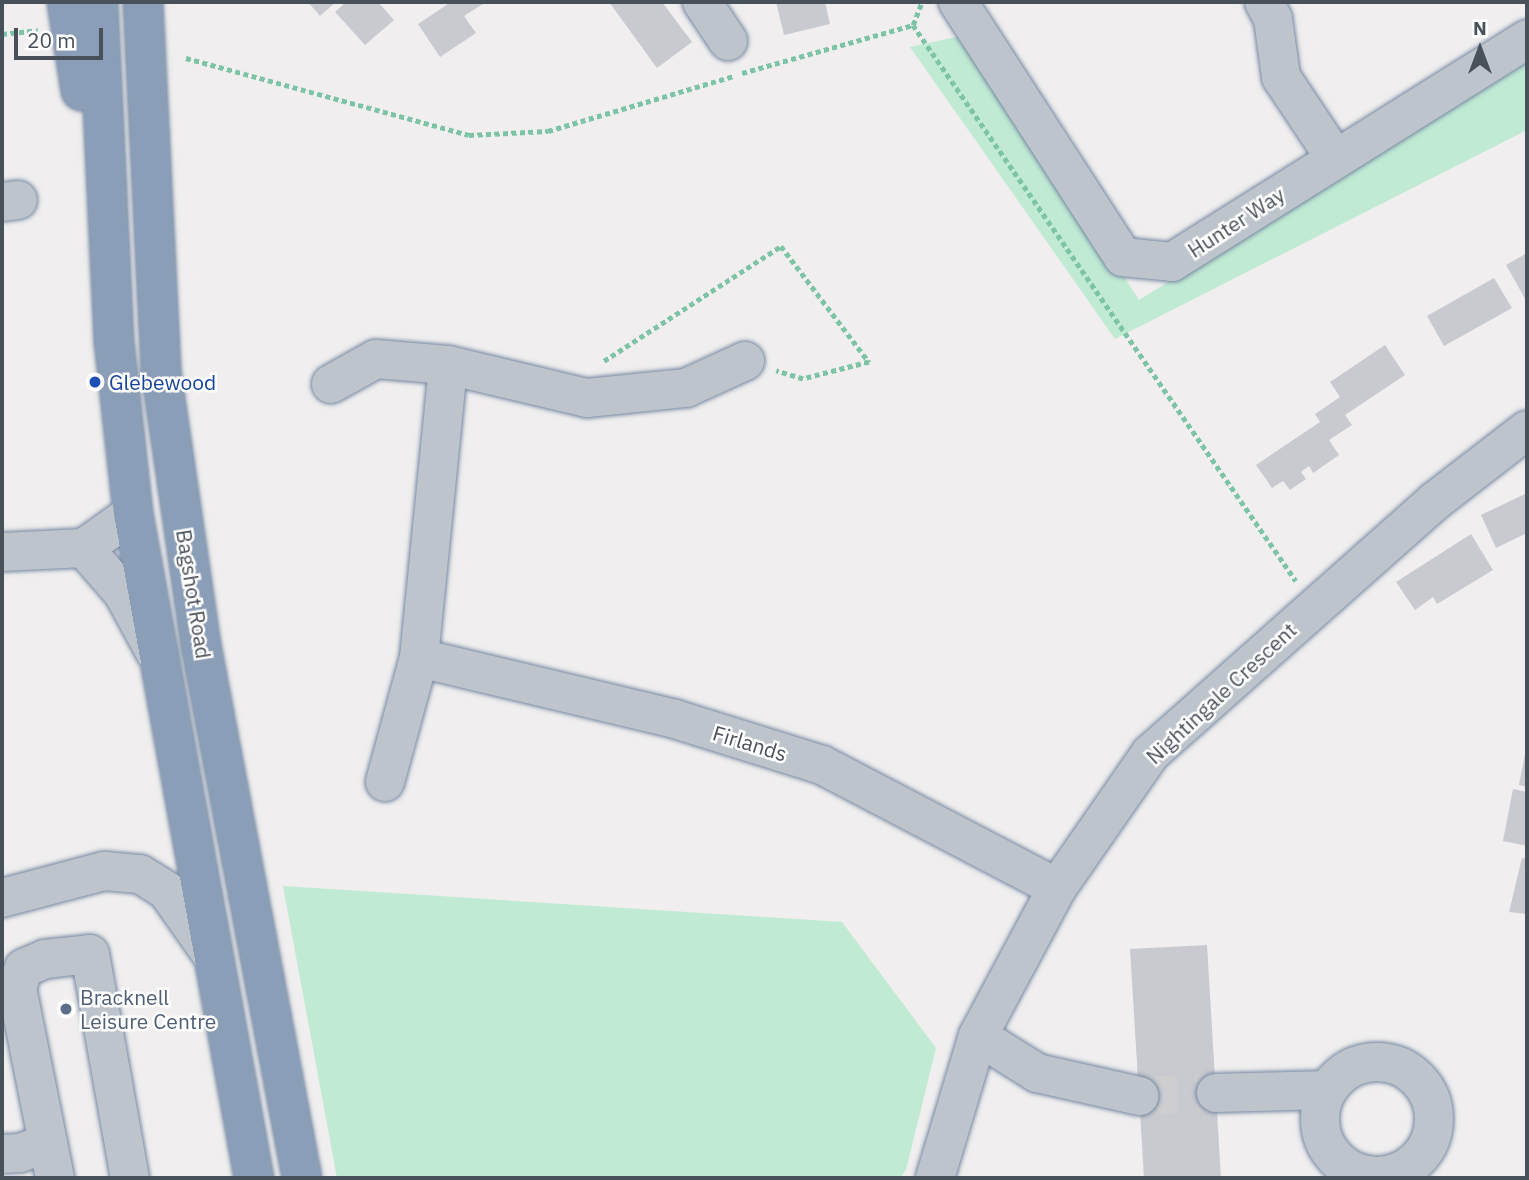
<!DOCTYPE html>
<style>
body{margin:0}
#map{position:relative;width:1529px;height:1180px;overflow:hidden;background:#f0eeee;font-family:"IBM Plex Sans",sans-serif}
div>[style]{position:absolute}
.green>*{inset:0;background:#c0ead3}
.building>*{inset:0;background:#c9cad0}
.minor-tunnel>*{height:38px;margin-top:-19px;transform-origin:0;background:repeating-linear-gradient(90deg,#ceced0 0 38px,transparent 0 57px)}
.path>*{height:4.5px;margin-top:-2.25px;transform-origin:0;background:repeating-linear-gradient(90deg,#7cc4a5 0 5px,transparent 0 8.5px)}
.roads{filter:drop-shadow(0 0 2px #7689a3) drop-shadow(0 0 2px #7689a3)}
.minor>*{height:38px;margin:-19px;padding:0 19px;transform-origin:19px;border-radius:19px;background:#bec4cb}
.minor>.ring{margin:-19px;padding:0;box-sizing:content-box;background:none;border:38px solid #bec4cb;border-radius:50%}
.highway>*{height:38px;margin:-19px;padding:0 19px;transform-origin:19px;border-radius:19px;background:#8b9eb7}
.dots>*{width:19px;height:19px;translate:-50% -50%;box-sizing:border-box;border:4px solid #fff;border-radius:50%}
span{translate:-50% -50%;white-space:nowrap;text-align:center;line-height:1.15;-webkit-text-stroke:5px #fff;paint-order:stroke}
.street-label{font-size:21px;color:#485059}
.transit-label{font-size:21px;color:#164399}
.left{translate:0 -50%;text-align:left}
.service-label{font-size:21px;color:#4e5e75}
.frame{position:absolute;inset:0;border:4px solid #485059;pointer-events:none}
.north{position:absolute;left:1445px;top:14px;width:70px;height:70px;-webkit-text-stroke:5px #fff;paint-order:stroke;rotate:0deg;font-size:19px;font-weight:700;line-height:28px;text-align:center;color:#485059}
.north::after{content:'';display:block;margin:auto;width:24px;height:32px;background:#485059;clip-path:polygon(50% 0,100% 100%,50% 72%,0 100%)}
.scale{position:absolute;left:14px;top:28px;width:89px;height:32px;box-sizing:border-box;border:4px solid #485059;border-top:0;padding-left:9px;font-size:21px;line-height:24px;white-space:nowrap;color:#485059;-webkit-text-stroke:5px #fff;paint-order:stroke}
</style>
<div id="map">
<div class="green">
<div style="clip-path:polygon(970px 34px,1139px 300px,1527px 60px,1527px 130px,1115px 339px,910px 47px)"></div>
<div style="clip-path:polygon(283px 886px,842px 922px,936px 1048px,906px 1170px,900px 1178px,337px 1178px)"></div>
</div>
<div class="building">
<div style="clip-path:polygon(308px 2px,336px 2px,320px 16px)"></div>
<div style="clip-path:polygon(346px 2px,378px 2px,394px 20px,365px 45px,335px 12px)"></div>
<div style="clip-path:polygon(451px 2px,486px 2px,464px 16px,476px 33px,440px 57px,418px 24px)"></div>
<div style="clip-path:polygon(609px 2px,662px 2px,692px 42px,657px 68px)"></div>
<div style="clip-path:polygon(776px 2px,825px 2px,830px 24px,784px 35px)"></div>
<div style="clip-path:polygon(1527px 253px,1527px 302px,1506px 265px)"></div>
<div style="clip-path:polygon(1494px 278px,1512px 308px,1444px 346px,1427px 316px)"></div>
<div style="clip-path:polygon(1385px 345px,1405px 375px,1345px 415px,1352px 425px,1329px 440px,1339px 455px,1313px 473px,1309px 466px,1301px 472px,1306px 479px,1290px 490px,1283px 481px,1272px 488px,1256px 465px,1320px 422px,1315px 414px,1340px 397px,1330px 382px)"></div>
<div style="clip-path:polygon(1527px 493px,1527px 533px,1496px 548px,1481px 515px)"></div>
<div style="clip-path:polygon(1471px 534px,1493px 570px,1437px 604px,1433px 597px,1415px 610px,1396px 582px)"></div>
<div style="clip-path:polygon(1526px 749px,1527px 749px,1527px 787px,1519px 785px)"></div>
<div style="clip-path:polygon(1513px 789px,1527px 792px,1527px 846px,1503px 841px)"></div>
<div style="clip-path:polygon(1522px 858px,1527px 859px,1527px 914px,1509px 912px)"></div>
<div style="clip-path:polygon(1207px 945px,1221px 1178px,1144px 1178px,1130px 949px)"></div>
</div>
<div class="minor-tunnel">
<div style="left:1139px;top:1096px;width:77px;rotate:-2.2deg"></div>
</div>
<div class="path">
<div style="left:913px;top:25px;width:25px;rotate:-69deg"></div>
<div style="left:2px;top:34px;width:36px;rotate:-6deg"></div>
<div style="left:186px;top:58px;width:293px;rotate:15.2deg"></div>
<div style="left:469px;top:135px;width:79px;rotate:-2.9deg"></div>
<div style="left:548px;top:131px;width:194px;rotate:-16.5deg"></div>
<div style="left:742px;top:73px;width:178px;rotate:-15.7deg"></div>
<div style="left:913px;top:25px;width:675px;rotate:55.44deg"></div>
<div style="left:604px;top:361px;width:211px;rotate:-33deg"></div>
<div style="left:781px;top:246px;width:146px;rotate:52.8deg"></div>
<div style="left:869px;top:362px;width:68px;rotate:165.6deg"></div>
<div style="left:803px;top:379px;width:28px;rotate:-163deg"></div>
</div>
<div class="roads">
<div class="minor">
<div style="left:702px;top:2px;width:47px;rotate:56.3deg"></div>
<div style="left:958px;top:2px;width:304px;rotate:57.1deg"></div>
<div style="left:1123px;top:257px;width:49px;rotate:5.8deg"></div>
<div style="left:1172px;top:262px;width:419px;rotate:-32.1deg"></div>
<div style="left:1264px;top:2px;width:19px;rotate:62deg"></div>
<div style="left:1273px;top:19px;width:59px;rotate:82.1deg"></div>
<div style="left:1281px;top:77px;width:97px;rotate:56.3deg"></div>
<div style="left:2px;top:202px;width:16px;rotate:-7deg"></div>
<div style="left:331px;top:384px;width:51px;rotate:-29.1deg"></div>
<div style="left:376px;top:359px;width:72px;rotate:4.8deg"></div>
<div style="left:84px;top:548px;width:60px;rotate:49.1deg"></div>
<div style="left:123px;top:593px;width:67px;rotate:61.5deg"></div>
<div style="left:2px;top:552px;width:82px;rotate:-2.8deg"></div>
<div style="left:84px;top:548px;width:60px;rotate:-35.5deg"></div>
<div style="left:419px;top:658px;width:294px;rotate:-84.3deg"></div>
<div style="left:448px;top:365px;width:143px;rotate:13.4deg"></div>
<div style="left:587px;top:398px;width:100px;rotate:-5.8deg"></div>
<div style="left:686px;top:388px;width:65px;rotate:-24.6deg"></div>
<div style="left:385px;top:782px;width:129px;rotate:-74.7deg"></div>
<div style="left:419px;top:658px;width:263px;rotate:13.4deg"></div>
<div style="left:675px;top:719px;width:154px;rotate:17.4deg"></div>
<div style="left:822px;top:765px;width:265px;rotate:27.6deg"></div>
<div style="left:2px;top:898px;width:106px;rotate:-14.8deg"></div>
<div style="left:104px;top:871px;width:36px;rotate:5deg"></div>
<div style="left:140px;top:874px;width:32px;rotate:32deg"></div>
<div style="left:167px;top:891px;width:78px;rotate:54.9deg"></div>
<div style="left:978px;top:1036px;width:70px;rotate:32.1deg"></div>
<div style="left:1037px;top:1073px;width:105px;rotate:12.7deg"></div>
<div class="ring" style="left:1320px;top:1062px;width:76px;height:76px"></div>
<div style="left:1216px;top:1093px;width:110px;rotate:-1.6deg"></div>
<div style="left:2px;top:1154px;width:18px;rotate:-3deg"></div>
<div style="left:20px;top:1153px;width:30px;rotate:-20deg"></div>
<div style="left:55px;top:1178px;width:195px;rotate:-101.3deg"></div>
<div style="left:17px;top:987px;width:20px;rotate:-70deg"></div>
<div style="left:24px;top:968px;width:23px;rotate:-23deg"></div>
<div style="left:45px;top:959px;width:45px;rotate:-6.3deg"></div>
<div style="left:90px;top:954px;width:228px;rotate:79.9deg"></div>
<div style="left:935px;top:1178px;width:148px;rotate:-73.2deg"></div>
<div style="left:978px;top:1036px;width:168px;rotate:-61.9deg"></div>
<div style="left:1057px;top:888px;width:163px;rotate:-55.2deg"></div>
<div style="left:1150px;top:754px;width:381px;rotate:-41.6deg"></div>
<div style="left:1435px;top:501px;width:116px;rotate:-37.7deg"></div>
</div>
<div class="highway">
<div style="left:67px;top:2px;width:90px;rotate:81.1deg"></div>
<div style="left:98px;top:2px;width:339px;rotate:87.3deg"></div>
<div style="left:114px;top:341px;width:173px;rotate:83.7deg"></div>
<div style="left:133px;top:513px;width:676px;rotate:79.69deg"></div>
<div style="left:143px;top:2px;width:369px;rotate:87.2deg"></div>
<div style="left:161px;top:371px;width:277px;rotate:81.7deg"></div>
<div style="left:201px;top:645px;width:542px;rotate:79.27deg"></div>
</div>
</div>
<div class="dots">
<div style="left:95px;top:382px;background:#1a4fb4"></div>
<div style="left:66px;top:1009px;background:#5c6f8a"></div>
</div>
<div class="street-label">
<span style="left:1236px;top:222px;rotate:-33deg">Hunter Way</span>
<span style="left:194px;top:594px;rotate:81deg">Bagshot Road</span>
<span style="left:1221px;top:693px;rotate:-43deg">Nightingale Crescent</span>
<span style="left:750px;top:743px;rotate:17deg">Firlands</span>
</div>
<div class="transit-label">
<span class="left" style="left:109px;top:382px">Glebewood</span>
</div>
<div class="service-label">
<span class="left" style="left:80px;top:1009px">Bracknell<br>Leisure Centre</span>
</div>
<div class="frame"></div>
<div class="north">N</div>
<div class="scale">20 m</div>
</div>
